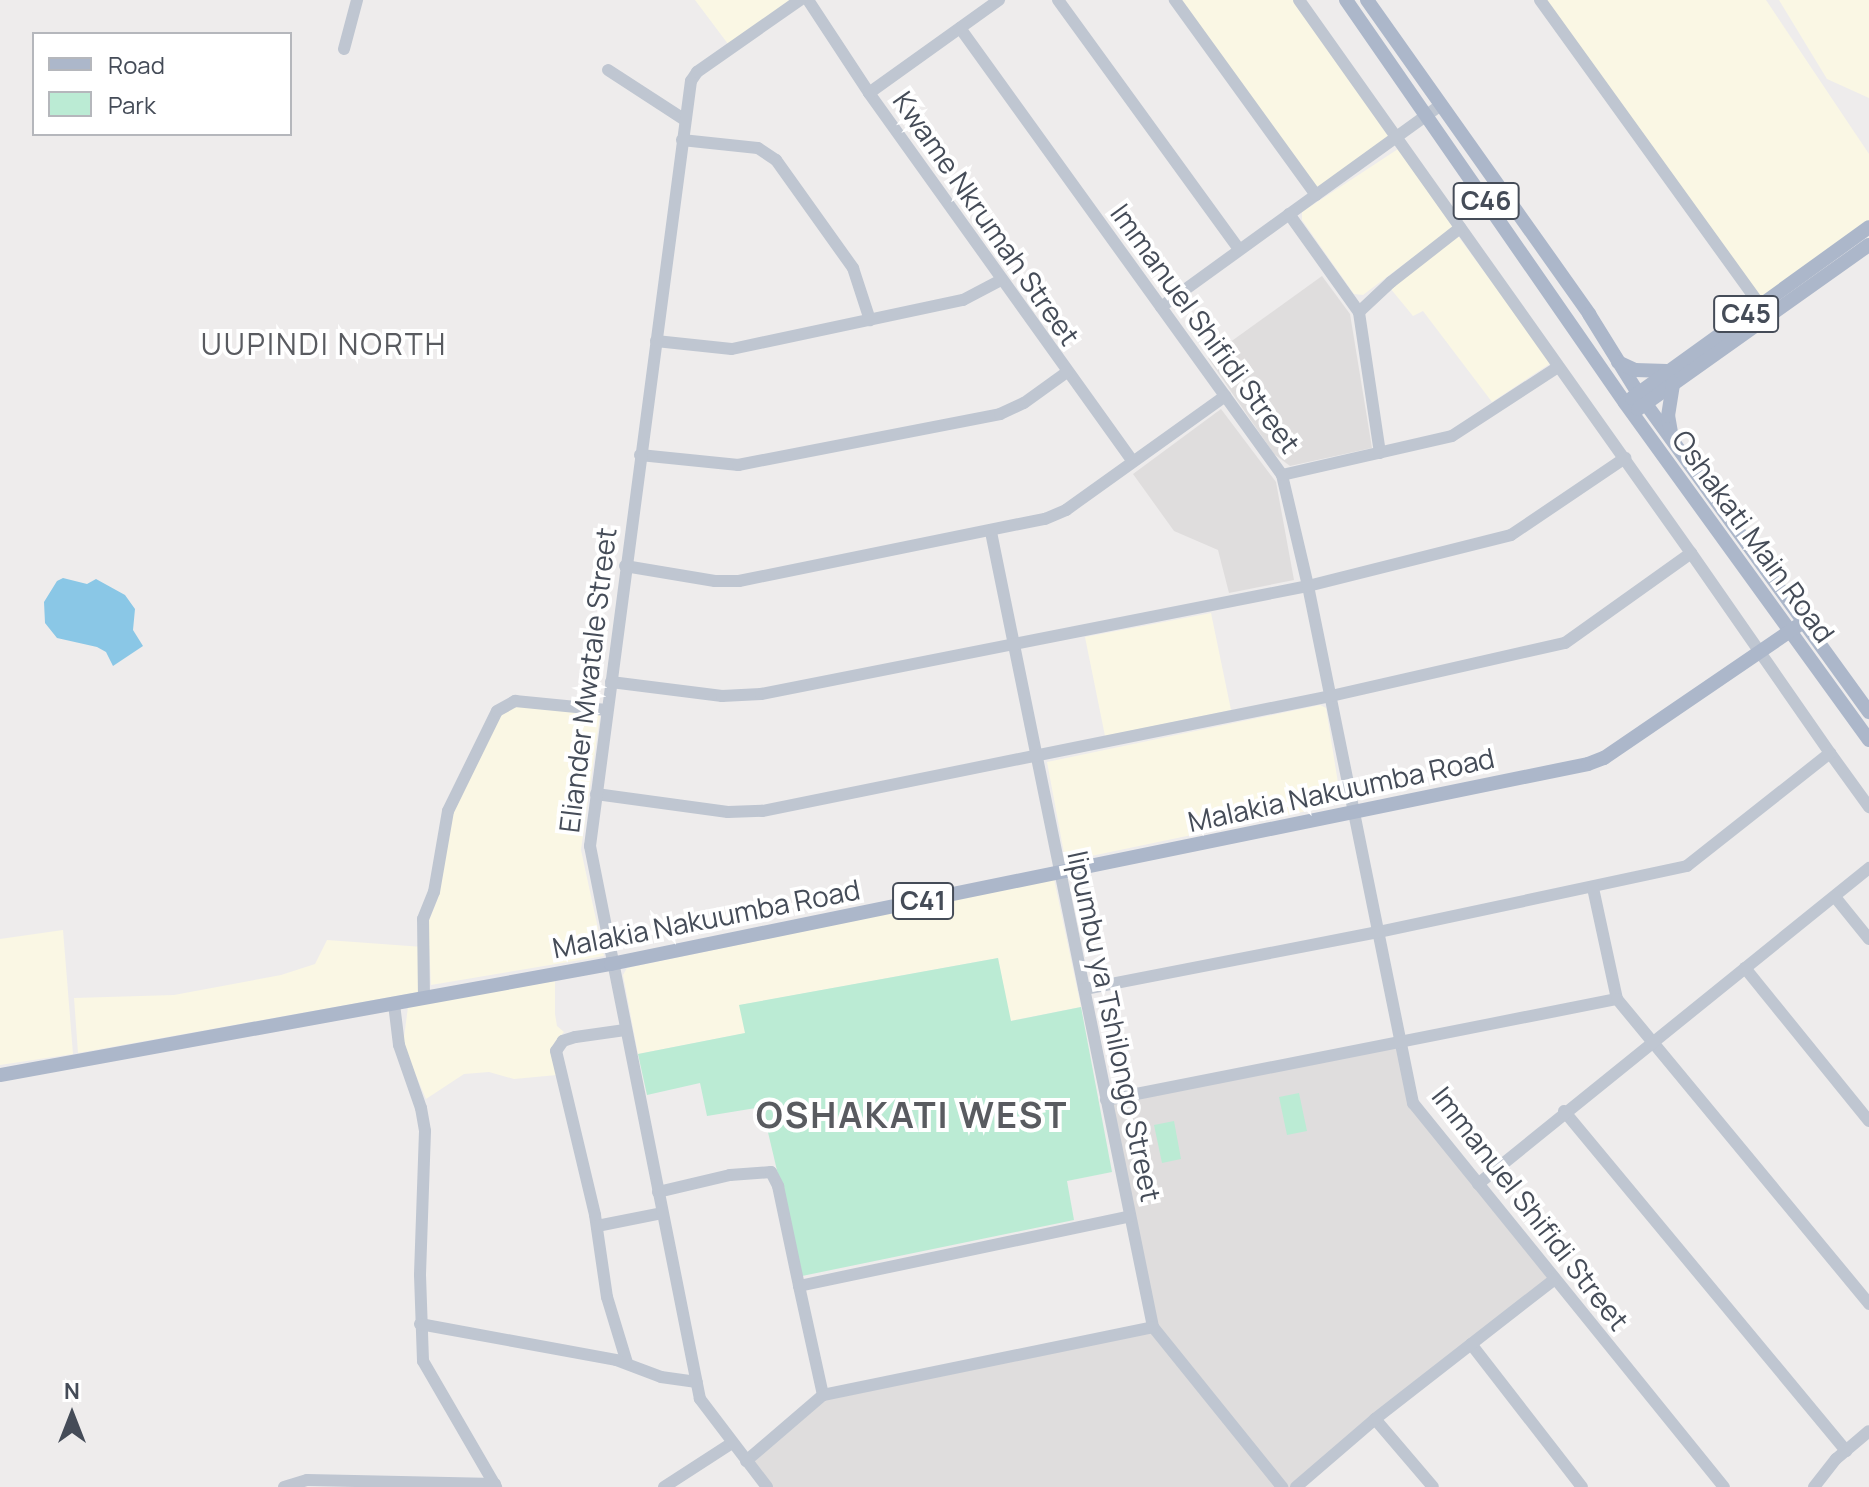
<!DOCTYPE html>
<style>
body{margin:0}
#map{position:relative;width:1869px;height:1487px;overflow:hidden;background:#eeecec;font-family:Manrope,sans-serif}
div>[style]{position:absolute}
.commercial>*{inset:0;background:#faf7e4}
.education>*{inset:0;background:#dfdddd}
.green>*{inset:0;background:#bbebd4}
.water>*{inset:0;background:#8ac7e6}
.minor>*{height:12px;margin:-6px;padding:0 6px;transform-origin:6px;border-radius:6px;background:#bfc6d1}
.major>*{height:14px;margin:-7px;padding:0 7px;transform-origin:7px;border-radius:7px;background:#acb7ca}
span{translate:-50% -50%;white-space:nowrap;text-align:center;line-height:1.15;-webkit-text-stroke:8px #fff;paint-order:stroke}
.shield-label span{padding:2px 6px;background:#fff;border:2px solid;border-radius:6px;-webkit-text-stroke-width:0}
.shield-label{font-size:26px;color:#454c58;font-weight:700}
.street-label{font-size:28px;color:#454c58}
.neighbourhood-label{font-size:30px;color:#595b60;letter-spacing:2px}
.district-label{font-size:36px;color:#595b60;font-weight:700;letter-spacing:2px}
.legend{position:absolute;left:32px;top:32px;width:260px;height:104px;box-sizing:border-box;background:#fff;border:2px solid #b5b7bc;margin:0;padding:10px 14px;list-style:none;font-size:24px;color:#454c58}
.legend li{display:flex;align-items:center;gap:16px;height:40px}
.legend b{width:40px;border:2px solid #b5b7bc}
.north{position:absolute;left:32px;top:1375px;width:80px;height:80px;-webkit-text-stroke:6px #fff;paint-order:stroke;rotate:0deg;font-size:22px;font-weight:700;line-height:32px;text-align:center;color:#454c58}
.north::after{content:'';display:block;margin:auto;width:28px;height:36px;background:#454c58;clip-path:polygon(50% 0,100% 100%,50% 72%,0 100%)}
</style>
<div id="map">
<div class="commercial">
<div style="clip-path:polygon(695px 0,800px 0,731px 48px)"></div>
<div style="clip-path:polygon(1182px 0,1293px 0,1391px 138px,1317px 190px)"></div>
<div style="clip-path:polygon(1540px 0,1766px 0,1869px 154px,1869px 227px,1759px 304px)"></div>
<div style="clip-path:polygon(1779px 0,1869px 0,1869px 98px,1827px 79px)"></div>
<div style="clip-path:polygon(1398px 149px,1453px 227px,1363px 295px,1354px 294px,1302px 220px,1302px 212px)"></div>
<div style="clip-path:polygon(1458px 236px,1551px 363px,1492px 402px,1423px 311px,1413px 316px,1390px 288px)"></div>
<div style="clip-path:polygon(1211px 613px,1231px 710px,1105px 736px,1085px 637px)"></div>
<div style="clip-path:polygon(1320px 705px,1326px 708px,1339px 789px,1331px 806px,1072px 860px,1064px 853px,1047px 762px)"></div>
<div style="clip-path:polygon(501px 706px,601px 709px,581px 850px,604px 956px,431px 985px,428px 923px,438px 898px,457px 789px)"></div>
<div style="clip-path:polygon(1054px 879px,1081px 1007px,1010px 1021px,998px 958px,740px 1005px,746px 1033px,638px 1054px,623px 975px,627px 968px)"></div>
<div style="clip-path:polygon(63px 930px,73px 1054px,0 1065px,0 939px)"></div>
<div style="clip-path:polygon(327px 940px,423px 947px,424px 991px,78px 1053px,74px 998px,174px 995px,281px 975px,315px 964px)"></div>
<div style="clip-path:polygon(555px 981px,555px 1014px,557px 1026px,564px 1032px,555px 1042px,552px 1052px,557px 1075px,514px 1079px,489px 1072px,464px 1074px,426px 1099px,403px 1045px,408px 1007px)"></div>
</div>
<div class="education">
<div style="clip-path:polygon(1322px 276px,1350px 314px,1372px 448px,1290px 466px,1274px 454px,1208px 358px)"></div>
<div style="clip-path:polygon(1221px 409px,1276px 482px,1294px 580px,1229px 593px,1218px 550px,1174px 531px,1133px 474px)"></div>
<div style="clip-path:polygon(1400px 1041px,1411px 1096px,1555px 1279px,1296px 1487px,767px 1487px,746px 1461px,823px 1395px,1152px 1327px,1106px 1100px)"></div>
</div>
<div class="green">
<div style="clip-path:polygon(998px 958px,1011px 1021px,1081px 1007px,1112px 1172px,1067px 1181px,1074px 1220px,802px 1276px,762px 1107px,707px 1116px,700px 1083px,647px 1095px,638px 1054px,745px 1033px,739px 1005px)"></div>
<div style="clip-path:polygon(1299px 1093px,1307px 1131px,1287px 1135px,1279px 1097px)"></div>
<div style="clip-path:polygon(1174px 1121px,1181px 1159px,1162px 1163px,1154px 1125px)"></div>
</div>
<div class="water">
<div style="clip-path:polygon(63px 578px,87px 584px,96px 579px,125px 595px,135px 609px,133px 630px,143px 646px,113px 666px,106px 652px,97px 647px,57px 638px,45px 623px,44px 602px,57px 581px)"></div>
</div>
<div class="minor">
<div style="left:808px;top:0;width:111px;rotate:56.7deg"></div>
<div style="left:869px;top:93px;width:452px;rotate:54.4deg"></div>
<div style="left:1058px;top:0;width:308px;rotate:54deg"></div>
<div style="left:1299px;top:0;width:678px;rotate:54.67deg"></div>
<div style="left:1540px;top:0;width:385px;rotate:54.2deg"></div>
<div style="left:960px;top:28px;width:551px;rotate:54.23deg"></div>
<div style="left:1282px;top:475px;width:114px;rotate:76.8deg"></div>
<div style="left:1308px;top:586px;width:528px;rotate:78.52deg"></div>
<div style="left:1413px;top:1103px;width:494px;rotate:51deg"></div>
<div style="left:344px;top:49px;width:51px;rotate:-75.1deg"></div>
<div style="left:608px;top:70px;width:92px;rotate:33deg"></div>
<div style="left:869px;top:93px;width:160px;rotate:-35.6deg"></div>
<div style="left:682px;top:140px;width:76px;rotate:6deg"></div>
<div style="left:758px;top:148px;width:22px;rotate:34deg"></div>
<div style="left:776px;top:160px;width:133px;rotate:54.5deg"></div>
<div style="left:853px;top:268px;width:55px;rotate:71.9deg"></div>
<div style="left:1316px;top:195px;width:154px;rotate:-35.8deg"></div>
<div style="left:1289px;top:214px;width:120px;rotate:54.5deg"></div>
<div style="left:1161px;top:307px;width:191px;rotate:-35.9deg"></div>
<div style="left:1316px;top:195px;width:241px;rotate:-125.9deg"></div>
<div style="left:656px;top:341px;width:76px;rotate:6deg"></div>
<div style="left:732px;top:349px;width:236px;rotate:-12deg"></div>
<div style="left:963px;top:300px;width:43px;rotate:-27.8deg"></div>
<div style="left:1380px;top:453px;width:143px;rotate:-98.5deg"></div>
<div style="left:1359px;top:312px;width:44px;rotate:-43.2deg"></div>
<div style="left:1391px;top:282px;width:88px;rotate:-38deg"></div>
<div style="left:640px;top:455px;width:99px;rotate:5.8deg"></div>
<div style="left:738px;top:465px;width:267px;rotate:-11deg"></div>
<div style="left:1000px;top:414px;width:26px;rotate:-25deg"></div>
<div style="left:1024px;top:403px;width:53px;rotate:-35.8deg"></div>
<div style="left:1282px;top:475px;width:174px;rotate:-12.9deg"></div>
<div style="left:1452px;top:436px;width:126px;rotate:-33.1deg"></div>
<div style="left:991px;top:532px;width:811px;rotate:78.48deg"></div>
<div style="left:1153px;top:1327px;width:206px;rotate:51.1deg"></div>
<div style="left:625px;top:566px;width:91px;rotate:9.5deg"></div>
<div style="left:715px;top:581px;width:24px"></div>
<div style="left:739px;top:581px;width:312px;rotate:-11.5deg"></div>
<div style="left:1045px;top:519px;width:23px;rotate:-23deg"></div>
<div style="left:1066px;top:510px;width:196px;rotate:-35.6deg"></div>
<div style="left:611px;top:682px;width:112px;rotate:7.2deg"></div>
<div style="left:722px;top:696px;width:39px;rotate:-3deg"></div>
<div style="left:761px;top:694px;width:558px;rotate:-11.17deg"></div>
<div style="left:1308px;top:586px;width:209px;rotate:-14.1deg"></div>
<div style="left:1511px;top:535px;width:138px;rotate:-34deg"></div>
<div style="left:1830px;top:753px;width:67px;rotate:54.2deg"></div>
<div style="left:596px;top:794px;width:133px;rotate:7.8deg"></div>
<div style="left:728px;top:812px;width:34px;rotate:-2deg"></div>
<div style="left:762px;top:811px;width:581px;rotate:-11.43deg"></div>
<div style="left:1331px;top:696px;width:240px;rotate:-12.8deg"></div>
<div style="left:1565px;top:643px;width:155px;rotate:-35.5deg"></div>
<div style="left:1691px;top:553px;width:244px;rotate:55.2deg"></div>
<div style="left:1830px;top:753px;width:182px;rotate:141.7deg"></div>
<div style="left:1687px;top:866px;width:316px;rotate:167.9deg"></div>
<div style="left:1378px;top:932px;width:299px;rotate:169deg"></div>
<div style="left:1593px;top:888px;width:114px;rotate:77.8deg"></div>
<div style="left:1835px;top:897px;width:54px;rotate:51deg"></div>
<div style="left:1745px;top:968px;width:197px;rotate:51deg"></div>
<div style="left:424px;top:998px;width:79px;rotate:-90.7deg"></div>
<div style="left:423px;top:919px;width:29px;rotate:-68deg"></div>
<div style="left:434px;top:892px;width:82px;rotate:-80.2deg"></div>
<div style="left:448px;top:811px;width:111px;rotate:-63.9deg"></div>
<div style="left:497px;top:711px;width:21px;rotate:-29deg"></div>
<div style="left:515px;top:701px;width:92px;rotate:5.6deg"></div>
<div style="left:394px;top:1004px;width:41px;rotate:83deg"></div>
<div style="left:399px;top:1045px;width:67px;rotate:70.8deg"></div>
<div style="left:421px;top:1108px;width:23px;rotate:80deg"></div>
<div style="left:425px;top:1131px;width:144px;rotate:92deg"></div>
<div style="left:420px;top:1275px;width:86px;rotate:88deg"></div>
<div style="left:423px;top:1361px;width:146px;rotate:59.9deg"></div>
<div style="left:625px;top:1030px;width:50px;rotate:172deg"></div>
<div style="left:575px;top:1037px;width:13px;rotate:162deg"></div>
<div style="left:563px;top:1041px;width:12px;rotate:125deg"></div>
<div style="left:556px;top:1051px;width:169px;rotate:76.6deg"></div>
<div style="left:595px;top:1215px;width:83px;rotate:81.7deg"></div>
<div style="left:607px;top:1297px;width:69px;rotate:73.1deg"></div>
<div style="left:1106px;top:1100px;width:521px;rotate:-11.18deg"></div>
<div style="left:1617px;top:999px;width:396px;rotate:50.4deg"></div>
<div style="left:1564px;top:1111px;width:442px;rotate:50.3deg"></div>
<div style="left:1478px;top:1184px;width:503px;rotate:-38.94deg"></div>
<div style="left:658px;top:1192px;width:74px;rotate:-13.3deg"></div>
<div style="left:730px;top:1175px;width:41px;rotate:-4.2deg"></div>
<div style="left:771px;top:1172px;width:16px;rotate:63deg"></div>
<div style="left:778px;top:1186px;width:102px;rotate:78.1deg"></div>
<div style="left:597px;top:1226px;width:66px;rotate:-11.3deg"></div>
<div style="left:420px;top:1324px;width:199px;rotate:10.4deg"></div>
<div style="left:616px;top:1360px;width:48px;rotate:20.7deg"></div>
<div style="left:661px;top:1377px;width:36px;rotate:8deg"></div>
<div style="left:1471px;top:1344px;width:181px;rotate:52.2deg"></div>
<div style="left:823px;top:1395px;width:112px;rotate:-102.4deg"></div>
<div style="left:799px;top:1286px;width:338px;rotate:-11.9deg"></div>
<div style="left:1375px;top:1419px;width:89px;rotate:49.5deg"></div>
<div style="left:746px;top:1461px;width:101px;rotate:-40.6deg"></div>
<div style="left:823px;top:1395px;width:337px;rotate:-11.6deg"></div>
<div style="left:284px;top:1487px;width:24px;rotate:-17deg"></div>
<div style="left:307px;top:1480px;width:188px;rotate:1.2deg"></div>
<div style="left:664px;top:1487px;width:81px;rotate:-32.9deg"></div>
<div style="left:767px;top:1487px;width:111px;rotate:-127.3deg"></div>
<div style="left:700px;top:1399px;width:564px;rotate:-101.25deg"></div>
<div style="left:590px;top:846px;width:772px;rotate:-82.48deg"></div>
<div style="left:691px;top:81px;width:11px;rotate:-56deg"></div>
<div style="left:697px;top:72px;width:126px;rotate:-35deg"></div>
<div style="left:1296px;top:1487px;width:104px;rotate:-40.7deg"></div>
<div style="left:1375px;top:1419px;width:228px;rotate:-37.9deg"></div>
<div style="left:1814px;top:1487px;width:36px;rotate:-52deg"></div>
<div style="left:1836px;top:1459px;width:43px;rotate:-40.3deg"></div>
</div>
<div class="major">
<div style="left:1346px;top:0;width:490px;rotate:55.3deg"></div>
<div style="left:1625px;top:403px;width:416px;rotate:54.1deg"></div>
<div style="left:1367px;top:0;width:385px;rotate:54.7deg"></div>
<div style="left:1589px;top:314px;width:93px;rotate:58.2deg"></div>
<div style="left:1638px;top:393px;width:394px;rotate:54.1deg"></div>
<div style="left:1618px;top:362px;width:19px;rotate:25deg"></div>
<div style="left:1635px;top:370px;width:32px;rotate:2deg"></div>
<div style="left:1632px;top:398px;width:292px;rotate:-35.8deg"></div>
<div style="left:1638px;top:409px;width:283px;rotate:-35.4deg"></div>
<div style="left:1672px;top:438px;width:22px;rotate:-100deg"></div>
<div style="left:1668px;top:416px;width:33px;rotate:-81deg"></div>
<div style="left:0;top:1075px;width:621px;rotate:-10.3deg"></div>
<div style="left:611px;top:964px;width:997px;rotate:-11.57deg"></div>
<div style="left:1588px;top:764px;width:17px;rotate:-21deg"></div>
<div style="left:1604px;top:758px;width:243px;rotate:-34.3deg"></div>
</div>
<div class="shield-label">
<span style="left:1486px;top:201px">C46</span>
<span style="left:1746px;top:314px">C45</span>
<span style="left:923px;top:901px">C41</span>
</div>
<div class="street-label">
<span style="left:987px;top:218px;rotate:55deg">Kwame Nkrumah Street</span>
<span style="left:1206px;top:328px;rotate:54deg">Immanuel Shifidi Street</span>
<span style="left:1754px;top:536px;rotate:54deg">Oshakati Main Road</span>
<span style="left:587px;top:680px;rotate:-83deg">Eliander Mwatale Street</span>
<span style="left:1341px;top:789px;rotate:-12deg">Malakia Nakuumba Road</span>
<span style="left:706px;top:918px;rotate:-11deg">Malakia Nakuumba Road</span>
<span style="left:1115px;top:1026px;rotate:78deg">Iipumbu ya Tshilongo Street</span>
<span style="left:1531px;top:1208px;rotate:52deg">Immanuel Shifidi Street</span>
</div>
<div class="neighbourhood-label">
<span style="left:324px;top:344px">UUPINDI NORTH</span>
</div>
<div class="district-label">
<span style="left:912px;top:1115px">OSHAKATI WEST</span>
</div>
<ul class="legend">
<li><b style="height:10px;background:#acb7ca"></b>Road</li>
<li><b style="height:22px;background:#bbebd4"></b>Park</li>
</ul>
<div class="north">N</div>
</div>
